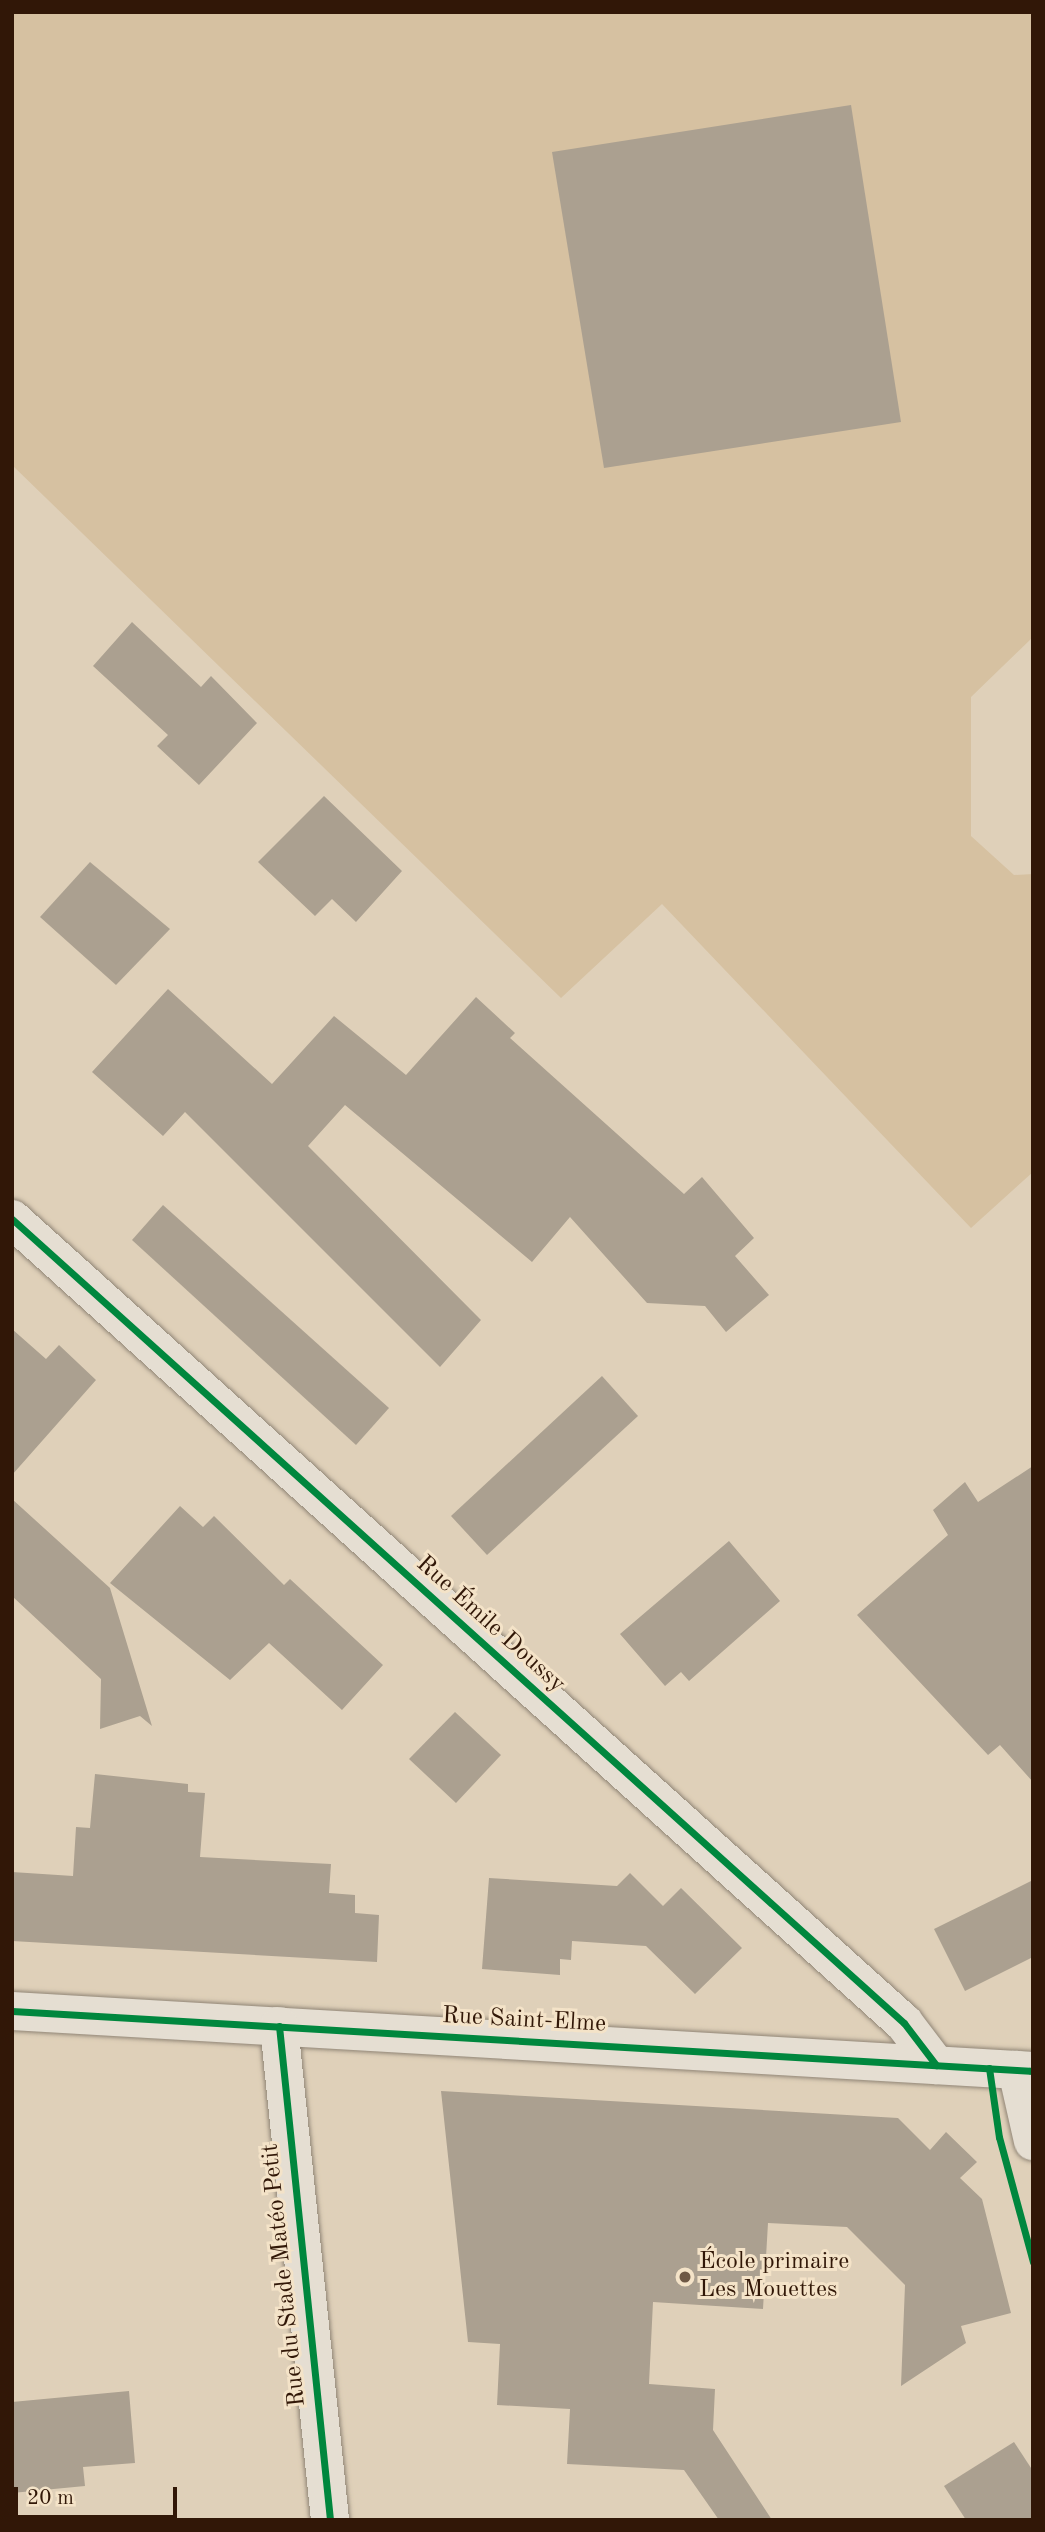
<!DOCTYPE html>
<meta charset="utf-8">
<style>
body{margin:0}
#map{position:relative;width:1045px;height:2532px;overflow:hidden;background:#dfd0b9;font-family:"Old Standard TT",serif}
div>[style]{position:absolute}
.green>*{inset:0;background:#d6c1a1}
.building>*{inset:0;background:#aba090}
.roads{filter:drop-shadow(0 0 2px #908576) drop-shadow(0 0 2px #908576)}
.street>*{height:38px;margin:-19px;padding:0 19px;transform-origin:19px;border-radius:19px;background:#e5ded2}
.cycleway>*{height:7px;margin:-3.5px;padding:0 3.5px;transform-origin:3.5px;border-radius:3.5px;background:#00873e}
.dots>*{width:19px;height:19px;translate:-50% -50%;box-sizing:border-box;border:4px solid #f4e3c8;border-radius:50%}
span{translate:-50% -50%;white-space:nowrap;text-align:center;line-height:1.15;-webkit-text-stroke:6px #f4e3c8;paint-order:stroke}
.street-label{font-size:24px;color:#311707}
.poi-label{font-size:24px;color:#311707}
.left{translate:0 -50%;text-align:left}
.frame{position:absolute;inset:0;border:14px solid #311707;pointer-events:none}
.scale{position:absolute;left:14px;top:2487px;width:163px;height:32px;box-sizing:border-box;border:4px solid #311707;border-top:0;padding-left:9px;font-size:21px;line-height:24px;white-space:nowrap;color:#311707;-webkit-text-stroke:5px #f4e3c8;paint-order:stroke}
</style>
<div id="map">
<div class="green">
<div style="clip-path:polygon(12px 12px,1033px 12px,1033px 637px,971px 697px,971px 836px,1014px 875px,1033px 874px,1033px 1172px,971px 1228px,662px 904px,561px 998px,12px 465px)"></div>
</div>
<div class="building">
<div style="clip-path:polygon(851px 105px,901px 422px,604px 468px,552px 152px)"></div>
<div style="clip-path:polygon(132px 622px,201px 687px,211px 676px,257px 723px,199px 785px,157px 746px,168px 735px,93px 666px)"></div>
<div style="clip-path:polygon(324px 796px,402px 871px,356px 922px,332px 899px,315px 916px,258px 862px)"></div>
<div style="clip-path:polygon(90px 862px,170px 929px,116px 985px,40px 917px)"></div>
<div style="clip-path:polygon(168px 989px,272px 1084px,334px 1016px,406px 1075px,476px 997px,515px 1033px,510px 1038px,684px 1194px,702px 1177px,754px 1238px,735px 1256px,769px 1295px,726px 1332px,705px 1306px,647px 1303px,570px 1217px,532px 1262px,345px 1105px,308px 1146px,481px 1320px,440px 1367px,185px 1112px,163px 1136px,92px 1072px)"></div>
<div style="clip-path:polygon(163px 1205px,389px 1408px,356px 1445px,132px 1240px)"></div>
<div style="clip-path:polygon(12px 1329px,46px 1359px,59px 1345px,96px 1380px,12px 1475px)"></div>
<div style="clip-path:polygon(602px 1376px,638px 1416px,487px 1555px,451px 1516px)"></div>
<div style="clip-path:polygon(1033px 1466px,1033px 1782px,1000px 1745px,988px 1755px,857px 1615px,948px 1535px,933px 1510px,965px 1482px,978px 1502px)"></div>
<div style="clip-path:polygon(12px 1499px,110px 1588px,152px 1726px,140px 1716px,100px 1729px,101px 1679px,12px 1596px)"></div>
<div style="clip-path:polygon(180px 1506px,203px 1527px,214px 1516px,284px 1585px,290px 1579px,383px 1665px,342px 1710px,269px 1643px,230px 1680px,110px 1583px)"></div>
<div style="clip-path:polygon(729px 1541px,780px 1601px,689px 1681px,681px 1672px,665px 1686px,620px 1634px)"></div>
<div style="clip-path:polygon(455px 1712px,501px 1755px,456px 1803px,409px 1759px)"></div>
<div style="clip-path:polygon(95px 1774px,188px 1784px,188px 1792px,205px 1793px,200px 1857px,331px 1864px,329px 1893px,355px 1895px,355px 1913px,379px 1915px,377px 1962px,12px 1941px,12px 1872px,73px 1876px,76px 1827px,90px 1828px)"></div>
<div style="clip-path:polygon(630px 1873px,663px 1906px,681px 1888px,742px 1948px,695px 1994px,646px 1946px,572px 1941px,571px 1960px,560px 1959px,560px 1975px,482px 1969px,489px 1878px,617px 1886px)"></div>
<div style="clip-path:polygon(1033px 1880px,1033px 1957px,965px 1991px,934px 1929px)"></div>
<div style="clip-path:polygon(441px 2091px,898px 2118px,930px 2150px,946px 2132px,977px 2162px,960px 2178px,982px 2199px,1011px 2313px,961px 2326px,966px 2343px,901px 2386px,905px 2285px,847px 2227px,768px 2223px,763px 2309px,653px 2302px,649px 2384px,715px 2389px,713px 2430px,772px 2520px,719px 2520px,684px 2470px,567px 2464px,570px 2409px,497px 2405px,500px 2344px,468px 2342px)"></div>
<div style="clip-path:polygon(129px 2391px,135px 2463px,83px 2467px,85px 2486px,12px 2493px,12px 2402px)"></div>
<div style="clip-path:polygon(1014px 2442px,1033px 2471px,1033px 2520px,966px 2520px,944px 2486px)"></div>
</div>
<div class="roads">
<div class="street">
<div style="left:12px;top:1219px;width:1201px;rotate:42.03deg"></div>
<div style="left:904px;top:2023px;width:53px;rotate:52.7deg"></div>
<div style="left:12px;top:2011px;width:1023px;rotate:3.36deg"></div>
<div style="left:279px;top:2026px;width:497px;rotate:84.1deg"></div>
<div style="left:1017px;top:2070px;width:73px;rotate:77.3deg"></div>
</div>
</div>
<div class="cycleway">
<div style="left:12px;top:1219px;width:1201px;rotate:42.03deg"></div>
<div style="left:904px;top:2023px;width:53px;rotate:52.7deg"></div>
<div style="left:12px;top:2011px;width:1023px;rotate:3.36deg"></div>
<div style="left:279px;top:2026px;width:497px;rotate:84.1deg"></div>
<div style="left:989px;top:2068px;width:70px;rotate:81.8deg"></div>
<div style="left:999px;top:2137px;width:130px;rotate:74.8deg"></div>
</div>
<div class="dots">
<div style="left:685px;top:2277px;background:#6e5845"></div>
</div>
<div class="street-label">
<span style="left:490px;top:1625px;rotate:42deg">Rue Émile Doussy</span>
<span style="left:524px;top:2021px;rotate:3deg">Rue Saint-Elme</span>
<span style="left:285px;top:2275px;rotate:-96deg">Rue du Stade Matéo Petit</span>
</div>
<div class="poi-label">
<span class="left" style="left:699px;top:2277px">École primaire<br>Les Mouettes</span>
</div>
<div class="frame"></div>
<div class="scale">20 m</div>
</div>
